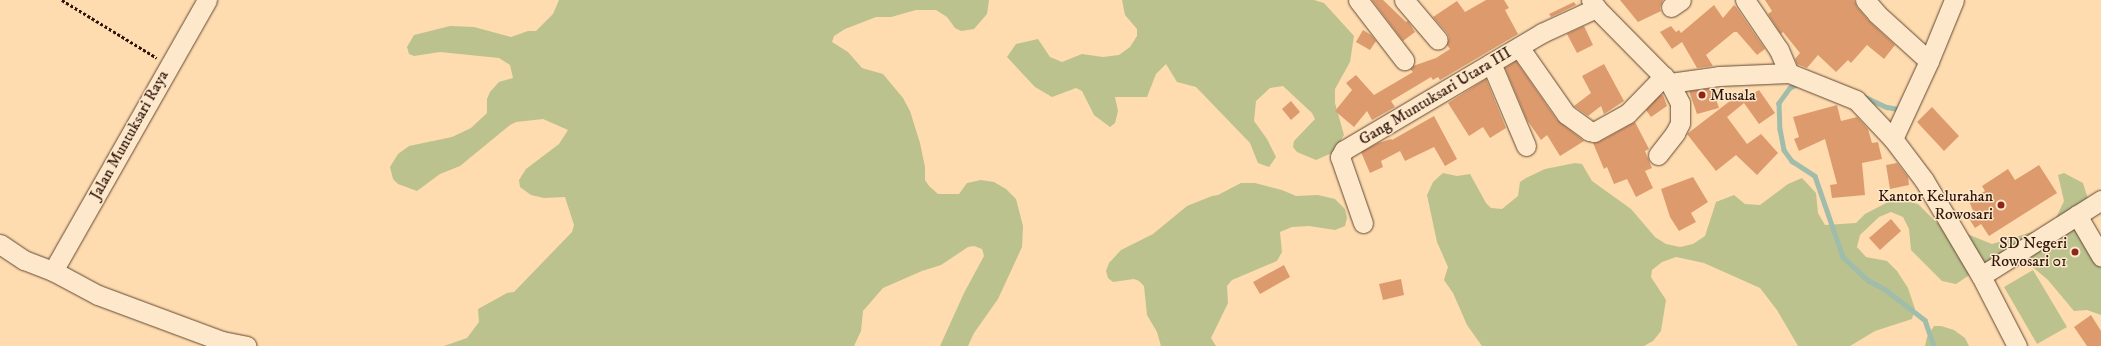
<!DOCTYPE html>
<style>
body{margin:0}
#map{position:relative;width:2101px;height:346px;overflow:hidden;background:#fedcaf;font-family:"IM FELL DW Pica",serif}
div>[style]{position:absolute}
.green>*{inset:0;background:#bbc28e}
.stream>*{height:4.5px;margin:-2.25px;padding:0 2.25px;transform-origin:2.25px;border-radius:2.25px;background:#a0bcaa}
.building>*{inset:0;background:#dd9a6d}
.path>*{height:2.5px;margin-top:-1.25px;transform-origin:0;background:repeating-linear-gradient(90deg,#2e150a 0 3px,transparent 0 5px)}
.roads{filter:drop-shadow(0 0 1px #624733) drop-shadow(0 0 1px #624733)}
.minor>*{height:19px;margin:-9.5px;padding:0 9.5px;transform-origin:9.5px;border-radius:9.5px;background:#fee8cb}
.dots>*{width:11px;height:11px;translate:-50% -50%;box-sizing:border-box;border:2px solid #fee8cb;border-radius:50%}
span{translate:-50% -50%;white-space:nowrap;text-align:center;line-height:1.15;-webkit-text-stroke:3px #fee8cb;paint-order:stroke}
.poi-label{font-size:16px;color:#2e150a}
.left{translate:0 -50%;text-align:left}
.right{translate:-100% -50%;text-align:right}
.street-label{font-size:16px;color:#2e150a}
</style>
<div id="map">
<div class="green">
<div style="clip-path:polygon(559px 0,989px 0,987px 14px,974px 29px,961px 31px,955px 28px,947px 17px,936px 10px,916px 10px,891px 17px,876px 17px,845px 29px,834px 36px,832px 42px,848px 52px,862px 68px,883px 74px,903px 98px,910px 111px,920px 143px,925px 167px,925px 180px,929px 186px,938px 194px,959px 194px,967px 183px,981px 180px,994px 182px,1006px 189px,1016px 199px,1023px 226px,1022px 247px,998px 299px,974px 333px,968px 346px,940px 346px,964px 293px,984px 256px,982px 249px,974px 246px,968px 247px,941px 265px,922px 271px,883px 288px,863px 311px,861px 331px,854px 346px,444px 346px,467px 338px,479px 322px,478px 309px,507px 293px,514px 292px,572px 232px,574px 225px,565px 197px,544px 198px,531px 195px,520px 187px,519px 180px,526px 169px,559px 144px,568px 130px,543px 119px,516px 122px,510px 125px,460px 166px,440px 174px,417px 191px,398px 184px,393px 179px,390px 167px,398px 154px,409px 146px,452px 137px,471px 128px,487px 113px,487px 99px,490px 92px,499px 82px,513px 78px,510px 65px,499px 58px,440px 52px,414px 56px,409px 54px,407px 47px,414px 35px,450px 26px,474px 27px,511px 37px,528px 31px,536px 31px,553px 14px)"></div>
<div style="clip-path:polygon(1122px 0,1314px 0,1324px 3px,1354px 36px,1350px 62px,1335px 89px,1335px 103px,1344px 135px,1334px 152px,1316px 160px,1297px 152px,1293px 147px,1294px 141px,1315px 119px,1312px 113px,1283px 86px,1270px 88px,1256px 101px,1254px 121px,1267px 139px,1276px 157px,1269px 167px,1258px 163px,1250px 143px,1196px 87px,1177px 82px,1166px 64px,1156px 74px,1147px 97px,1115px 97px,1118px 111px,1115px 123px,1110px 127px,1094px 115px,1082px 91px,1076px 88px,1052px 97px,1035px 87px,1007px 57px,1016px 44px,1038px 39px,1050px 57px,1062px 62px,1082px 54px,1103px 57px,1119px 55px,1130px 47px,1137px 36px,1137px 29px,1125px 15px)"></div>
<div style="clip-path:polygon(1575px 163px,1582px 164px,1592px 181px,1631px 209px,1655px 237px,1666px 244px,1680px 247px,1693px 244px,1705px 236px,1716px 202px,1734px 195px,1745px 204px,1760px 205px,1788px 184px,1802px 178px,1816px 193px,1818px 213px,1825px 225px,1856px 223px,1865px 214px,1890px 201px,1905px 201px,1918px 204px,1937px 223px,1958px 218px,1960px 226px,1967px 234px,1992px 244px,2036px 231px,2055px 220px,2064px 201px,2058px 175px,2064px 173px,2083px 183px,2089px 202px,2091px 230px,2101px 242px,2101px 315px,2087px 310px,2074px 311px,2048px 280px,2028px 263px,1992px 260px,1956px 284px,1942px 281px,1911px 250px,1909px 229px,1903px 217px,1891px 212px,1879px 217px,1860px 235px,1857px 247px,1866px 257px,1887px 261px,1897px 271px,1908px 288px,1915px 309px,1912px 319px,1875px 331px,1850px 346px,1798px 346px,1777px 310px,1760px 288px,1704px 263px,1676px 257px,1662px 262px,1652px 270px,1651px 277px,1666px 300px,1661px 331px,1653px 341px,1644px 346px,1482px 346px,1467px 325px,1453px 293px,1444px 280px,1448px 267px,1437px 242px,1427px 195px,1433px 182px,1443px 173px,1457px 176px,1470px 174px,1486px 203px,1491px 208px,1502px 209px,1518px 196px,1520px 182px,1526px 178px,1545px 169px)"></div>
<div style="clip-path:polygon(1241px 183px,1255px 183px,1282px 190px,1296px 196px,1318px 195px,1335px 199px,1345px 209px,1347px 218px,1345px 226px,1335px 230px,1309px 226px,1292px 227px,1280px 232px,1282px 252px,1277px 261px,1232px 280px,1227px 286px,1228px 303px,1211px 338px,1216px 346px,1161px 346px,1157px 332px,1147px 315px,1144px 286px,1139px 281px,1134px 279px,1113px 282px,1108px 278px,1106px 271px,1109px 263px,1121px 250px,1153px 234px,1187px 206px,1212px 196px,1218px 195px)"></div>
<div style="clip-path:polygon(2033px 270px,2067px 327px,2037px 344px,2004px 287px)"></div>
<div style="clip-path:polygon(1934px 326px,1941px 326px,1954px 330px,1965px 338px,1969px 346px,1925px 346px,1927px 337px)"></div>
</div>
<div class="stream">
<div style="left:1800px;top:83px;width:11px;rotate:153deg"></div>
<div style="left:1790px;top:88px;width:19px;rotate:126deg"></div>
<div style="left:1779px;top:103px;width:26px;rotate:88deg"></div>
<div style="left:1780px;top:129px;width:21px;rotate:79deg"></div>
<div style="left:1784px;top:150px;width:14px;rotate:54deg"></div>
<div style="left:1792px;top:161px;width:27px;rotate:33deg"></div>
<div style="left:1815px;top:176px;width:86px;rotate:70.9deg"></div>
<div style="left:1843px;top:257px;width:34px;rotate:43deg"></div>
<div style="left:1868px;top:280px;width:21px;rotate:29deg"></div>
<div style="left:1886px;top:290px;width:49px;rotate:37.6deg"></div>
<div style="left:1925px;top:320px;width:28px;rotate:71deg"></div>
<div style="left:1863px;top:96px;width:26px;rotate:25deg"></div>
<div style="left:1887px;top:107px;width:11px;rotate:10deg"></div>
<div style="left:1898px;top:109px;width:4px;rotate:-45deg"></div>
</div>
<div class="building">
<div style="clip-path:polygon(1372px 0,1383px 0,1406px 22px,1408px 21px,1415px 32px,1403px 41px)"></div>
<div style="clip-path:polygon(1486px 0,1504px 0,1509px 8px,1505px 10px,1518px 34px,1440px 80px,1438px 77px,1433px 80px,1431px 77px,1391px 101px,1395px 107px,1372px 120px,1367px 111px,1354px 127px,1335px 111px,1352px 90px,1346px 83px,1356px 75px,1374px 95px,1413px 72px,1410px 69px,1413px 66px,1436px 58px,1450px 49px,1447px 45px,1449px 38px,1447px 33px,1433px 17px,1457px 1px,1465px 12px)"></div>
<div style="clip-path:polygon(1620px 0,1663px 0,1660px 8px,1661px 11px,1638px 22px)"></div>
<div style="clip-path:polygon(1765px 0,1854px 0,1857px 7px,1869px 21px,1895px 45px,1884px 59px,1867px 45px,1851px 63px,1848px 60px,1836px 72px,1818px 55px,1807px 68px,1797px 64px,1795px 59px,1800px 53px,1783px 32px,1781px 34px,1768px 14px,1772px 11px)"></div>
<div style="clip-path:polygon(1574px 2px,1576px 5px,1551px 17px,1549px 14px)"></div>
<div style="clip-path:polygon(1714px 5px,1723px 18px,1734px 5px,1736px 7px,1765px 49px,1757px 55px,1737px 32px,1734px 32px,1706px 55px,1713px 66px,1697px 68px,1682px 42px,1672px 49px,1660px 32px,1671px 26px,1676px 32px,1679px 30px,1681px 33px)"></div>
<div style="clip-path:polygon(1584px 26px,1593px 45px,1577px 53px,1567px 34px)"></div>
<div style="clip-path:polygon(1363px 30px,1371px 35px,1376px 41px,1370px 50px,1356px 42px)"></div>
<div style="clip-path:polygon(1516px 61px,1557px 120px,1584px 141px,1560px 156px,1547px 135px,1541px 140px,1527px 120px,1505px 68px)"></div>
<div style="clip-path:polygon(1604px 64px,1624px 101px,1604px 114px,1601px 106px,1588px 116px,1574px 106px,1591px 93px,1582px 76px)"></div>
<div style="clip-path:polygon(1486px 79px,1506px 128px,1490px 138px,1483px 127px,1469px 136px,1448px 103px)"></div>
<div style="clip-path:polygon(1712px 88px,1719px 108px,1697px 114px,1689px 91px)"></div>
<div style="clip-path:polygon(1759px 90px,1775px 113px,1759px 124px,1744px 103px,1727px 117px,1747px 144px,1761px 134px,1778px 153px,1757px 175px,1736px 155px,1716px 171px,1687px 134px,1743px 91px,1748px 97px)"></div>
<div style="clip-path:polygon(1660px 95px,1663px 95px,1667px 106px,1651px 117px,1646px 110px)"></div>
<div style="clip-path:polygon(1291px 101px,1300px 112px,1291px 120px,1282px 109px)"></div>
<div style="clip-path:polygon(1837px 105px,1841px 121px,1857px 117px,1868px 129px,1872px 143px,1878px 142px,1882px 159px,1862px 163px,1865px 195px,1832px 198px,1830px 185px,1837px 184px,1825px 139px,1799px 151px,1794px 139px,1799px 137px,1793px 117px)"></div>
<div style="clip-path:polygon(1932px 107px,1959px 136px,1944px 151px,1917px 122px)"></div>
<div style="clip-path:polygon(1434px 116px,1457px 159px,1445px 166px,1434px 147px,1405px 161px,1400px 151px,1381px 161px,1383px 167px,1370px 173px,1361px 152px,1378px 143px,1391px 139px,1392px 140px)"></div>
<div style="clip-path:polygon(1635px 122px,1649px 149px,1645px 151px,1652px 168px,1645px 171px,1653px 188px,1636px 197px,1627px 179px,1614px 184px,1607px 167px,1604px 169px,1593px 143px,1599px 142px)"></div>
<div style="clip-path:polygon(1897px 163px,1908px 177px,1909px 185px,1890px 189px,1886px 165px)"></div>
<div style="clip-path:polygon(2039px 165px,2057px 193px,1989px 236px,1981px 224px,1975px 228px,1968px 217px,1974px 213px,1969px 201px,1985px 191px,1982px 186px,2008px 169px,2015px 180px)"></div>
<div style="clip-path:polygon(1693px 177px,1708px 202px,1691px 213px,1696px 222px,1679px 231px,1670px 217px,1661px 189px)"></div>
<div style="clip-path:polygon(1891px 219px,1901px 231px,1880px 250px,1869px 238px)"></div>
<div style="clip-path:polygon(1284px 265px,1290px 277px,1260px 294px,1253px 282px)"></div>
<div style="clip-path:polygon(1401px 279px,1404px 295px,1383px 300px,1379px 284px)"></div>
<div style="clip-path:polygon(2091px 315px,2101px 331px,2101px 346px,2087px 346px,2074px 327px)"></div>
</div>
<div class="path">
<div style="left:62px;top:0;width:111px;rotate:31.4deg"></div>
</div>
<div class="roads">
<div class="minor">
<div style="left:1358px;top:0;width:76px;rotate:52.5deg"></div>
<div style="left:1404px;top:0;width:52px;rotate:49.6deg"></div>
<div style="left:1591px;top:0;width:9px;rotate:58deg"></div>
<div style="left:1596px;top:8px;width:105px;rotate:45.4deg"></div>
<div style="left:1670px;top:83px;width:49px;rotate:-8.1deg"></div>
<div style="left:1719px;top:76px;width:70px;rotate:-2.5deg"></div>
<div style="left:1789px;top:73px;width:72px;rotate:21.9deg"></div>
<div style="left:1856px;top:100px;width:54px;rotate:46.5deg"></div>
<div style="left:1893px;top:139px;width:51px;rotate:52.9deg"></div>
<div style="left:1924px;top:180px;width:112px;rotate:59.3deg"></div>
<div style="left:1981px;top:276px;width:79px;rotate:62.8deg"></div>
<div style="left:1745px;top:0;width:60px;rotate:55.8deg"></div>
<div style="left:1779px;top:50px;width:25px;rotate:67deg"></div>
<div style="left:1865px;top:0;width:18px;rotate:49deg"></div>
<div style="left:1877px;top:14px;width:70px;rotate:42.1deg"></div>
<div style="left:1929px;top:61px;width:86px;rotate:114.8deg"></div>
<div style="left:1671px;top:7px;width:12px;rotate:-35deg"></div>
<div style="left:1519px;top:47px;width:82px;rotate:55deg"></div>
<div style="left:1566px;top:114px;width:29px;rotate:36deg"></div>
<div style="left:1589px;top:131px;width:5px;rotate:11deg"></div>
<div style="left:1594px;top:132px;width:38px;rotate:-29deg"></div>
<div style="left:1627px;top:114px;width:53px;rotate:-45.8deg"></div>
<div style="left:1929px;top:61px;width:66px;rotate:-67.7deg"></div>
<div style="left:1491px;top:63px;width:90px;rotate:67.1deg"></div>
<div style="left:1658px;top:155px;width:28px;rotate:-52deg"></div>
<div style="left:1675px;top:133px;width:11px;rotate:-63deg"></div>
<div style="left:1680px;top:123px;width:20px;rotate:-90deg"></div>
<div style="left:1680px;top:103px;width:22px;rotate:-117deg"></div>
<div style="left:2077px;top:215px;width:48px;rotate:59.7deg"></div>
<div style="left:1363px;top:223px;width:70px;rotate:-109.2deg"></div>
<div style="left:1340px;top:157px;width:8px;rotate:-60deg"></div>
<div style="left:1344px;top:150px;width:230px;rotate:-30.6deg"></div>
<div style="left:1542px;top:33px;width:60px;rotate:-24.8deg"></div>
<div style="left:0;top:244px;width:29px;rotate:34deg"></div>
<div style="left:24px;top:260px;width:31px;rotate:21deg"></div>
<div style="left:53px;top:271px;width:51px;rotate:28.1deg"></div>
<div style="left:98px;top:295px;width:132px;rotate:20.4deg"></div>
<div style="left:222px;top:341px;width:25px;rotate:11deg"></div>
<div style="left:53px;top:271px;width:312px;rotate:-60.4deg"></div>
<div style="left:1981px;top:276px;width:142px;rotate:-32.3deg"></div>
</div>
</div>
<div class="dots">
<div style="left:1702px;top:95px;background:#8f2418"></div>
<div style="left:2001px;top:205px;background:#8f2418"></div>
<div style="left:2075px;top:252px;background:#8f2418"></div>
</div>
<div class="poi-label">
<span class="left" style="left:1710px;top:95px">Musala</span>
<span class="right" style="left:1993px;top:205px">Kantor Kelurahan<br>Rowosari</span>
<span class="right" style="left:2067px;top:252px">SD Negeri<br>Rowosari 01</span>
</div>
<div class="street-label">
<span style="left:1435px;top:96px;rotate:-31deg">Gang Muntuksari Utara III</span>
<span style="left:129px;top:135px;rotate:-61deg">Jalan Muntuksari Raya</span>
</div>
</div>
